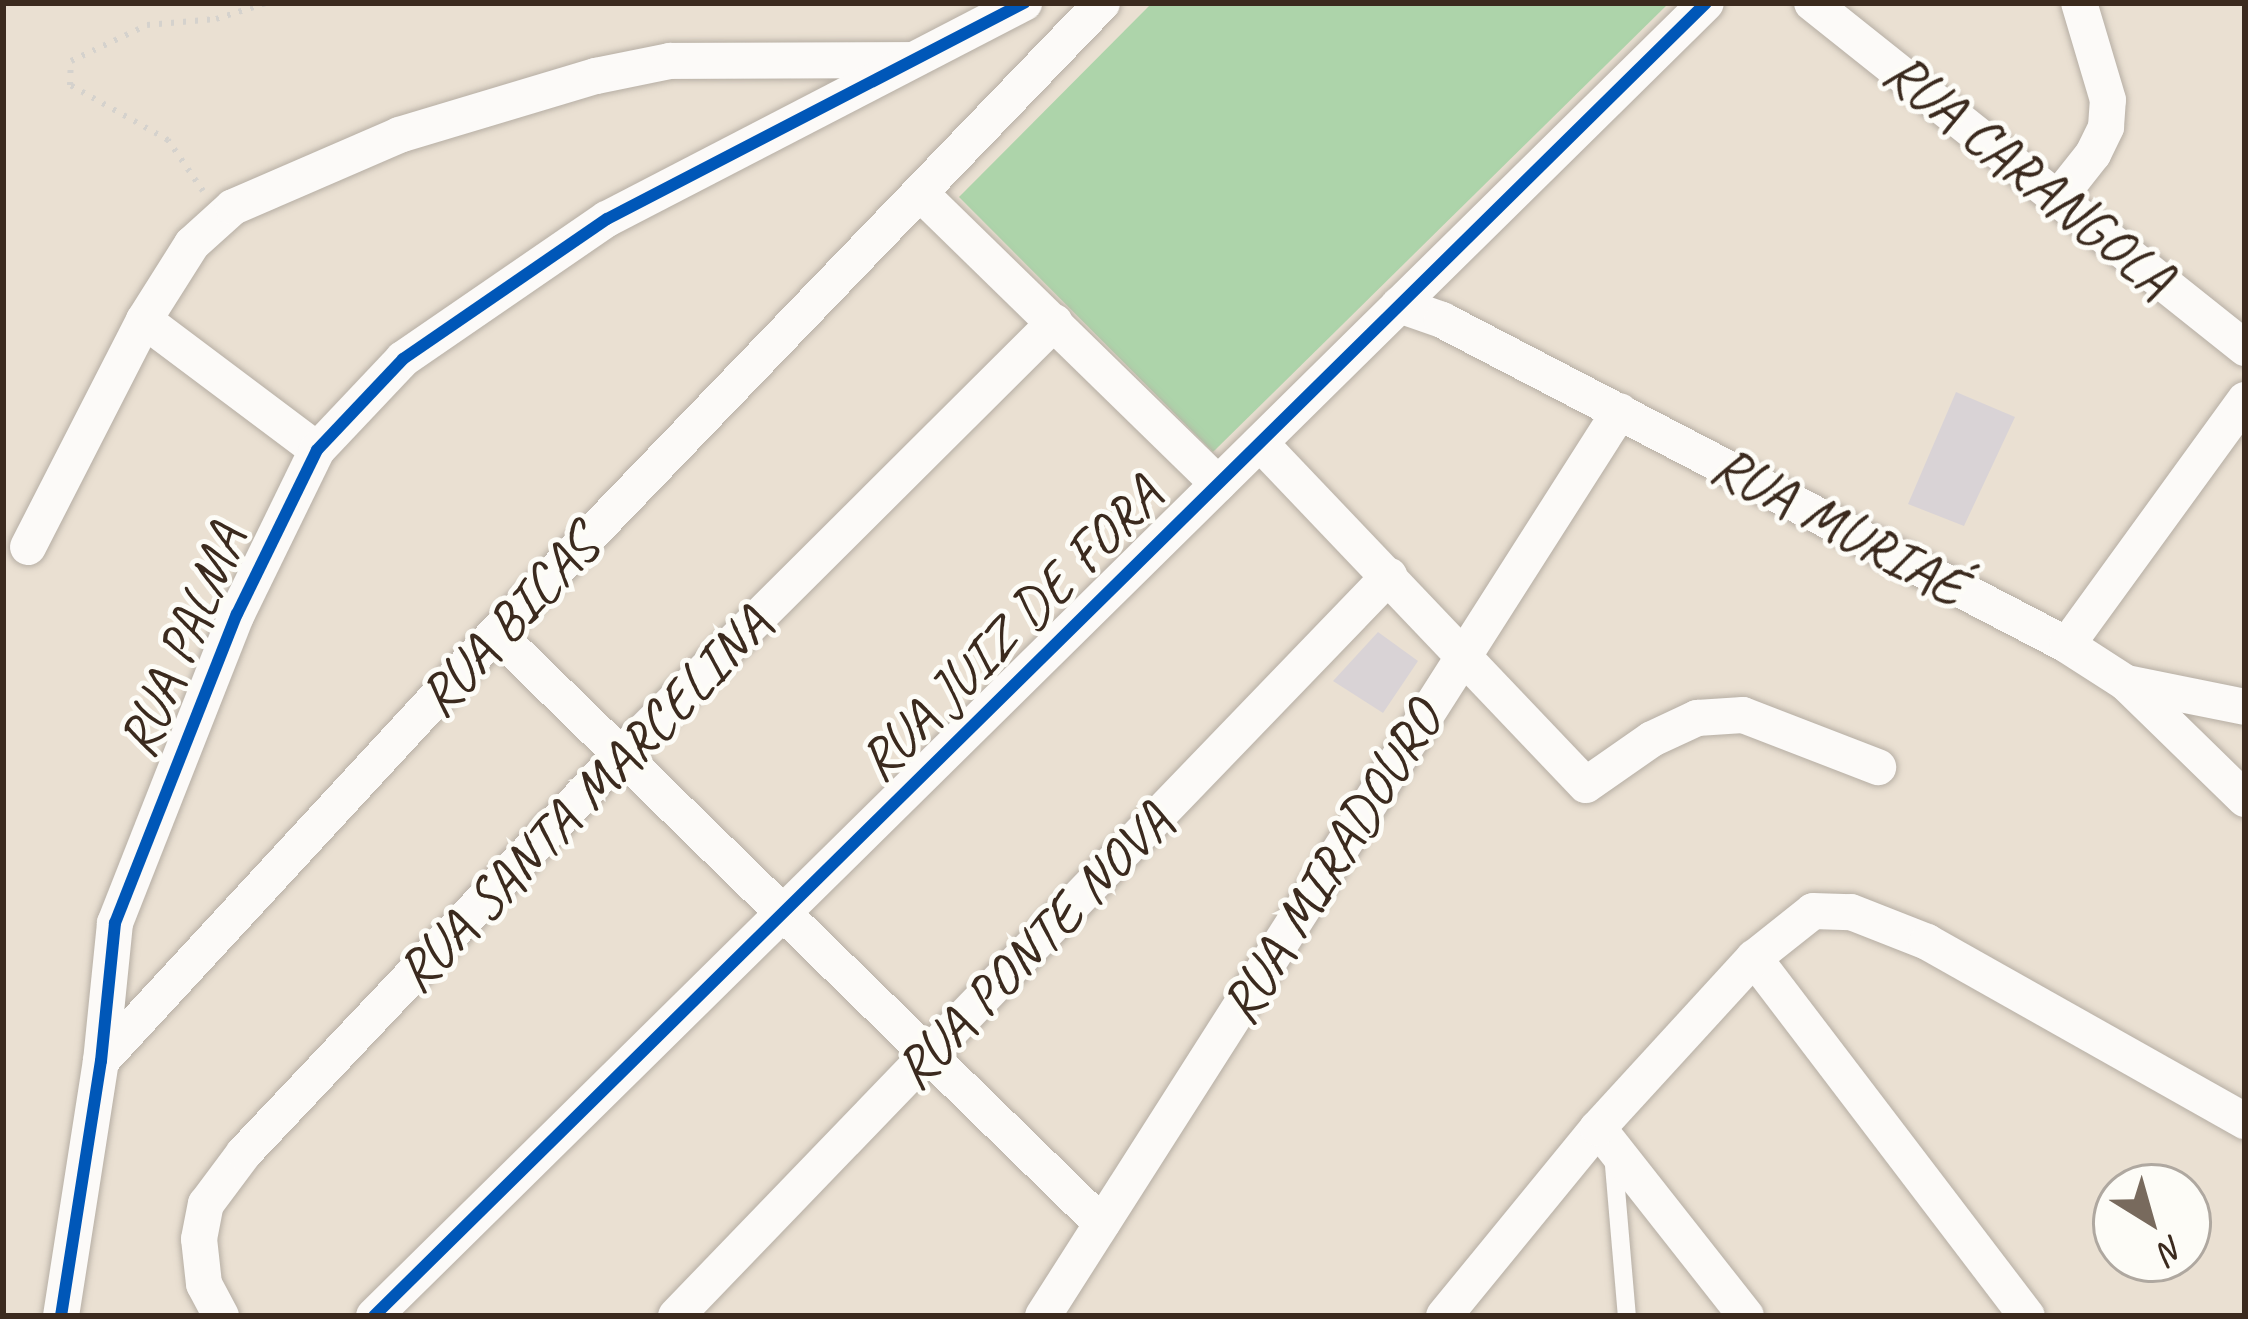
<!DOCTYPE html>
<meta charset="utf-8">
<style>
body{margin:0}
#map{position:relative;width:2248px;height:1319px;overflow:hidden;background:#eae0d2;font-family:Caveat,sans-serif}
div>[style]{position:absolute}
.green>*{inset:0;background:#add4aa}
.building>*{inset:0;background:#d9d3d6}
.path>*{height:6px;margin-top:-3px;transform-origin:0;background:repeating-linear-gradient(90deg,#d5d2cd 0 3px,transparent 0 12px)}
.roads{filter:drop-shadow(0 0 3px #b6aea4) drop-shadow(0 0 3px #b6aea4)}
.lane>*{height:18px;margin:-9px;padding:0 9px;transform-origin:9px;border-radius:9px;background:#fcfaf8}
.street>*{height:36px;margin:-18px;padding:0 18px;transform-origin:18px;border-radius:18px;background:#fcfaf8}
.cycleway>*{height:12px;margin:-6px;padding:0 6px;transform-origin:6px;border-radius:6px;background:#0057b8}
span{translate:-50% -50%;white-space:nowrap;text-align:center;line-height:1.15;-webkit-text-stroke:10px #fdfcf7;paint-order:stroke}
.street-label{font-size:57px;color:#3b2a1e}
.frame{position:absolute;inset:0;border:6px solid #3b2a1e;pointer-events:none}
.north{position:absolute;left:2092px;top:1163px;width:120px;height:120px;box-sizing:border-box;background:#fdfcf7;border:3px solid #afa8a0;border-radius:50%;rotate:143deg;font-size:33px;font-weight:700;line-height:48px;text-align:center;color:#3b2a1e}
.north::after{content:'';display:block;margin:auto;width:42px;height:54px;background:#786a5d;clip-path:polygon(50% 0,100% 100%,50% 72%,0 100%)}
</style>
<div id="map">
<div class="green">
<div style="clip-path:polygon(1152px 3px,1669px 3px,1213px 452px,959px 197px)"></div>
</div>
<div class="building">
<div style="clip-path:polygon(1956px 392px,2015px 417px,1964px 526px,1908px 504px)"></div>
<div style="clip-path:polygon(1378px 632px,1418px 661px,1383px 713px,1333px 681px)"></div>
</div>
<div class="path">
<div style="left:203px;top:191px;width:62px;rotate:-124.5deg"></div>
<div style="left:168px;top:140px;width:112px;rotate:-150.7deg"></div>
<div style="left:70px;top:85px;width:24px;rotate:-88deg"></div>
<div style="left:71px;top:61px;width:84px;rotate:-25.3deg"></div>
<div style="left:147px;top:25px;width:69px;rotate:-5deg"></div>
<div style="left:216px;top:19px;width:52px;rotate:-17.7deg"></div>
</div>
<div class="roads">
<div class="lane">
<div style="left:1613px;top:1154px;width:163px;rotate:85.1deg"></div>
</div>
<div class="street">
<div style="left:1812px;top:3px;width:554px;rotate:38.55deg"></div>
<div style="left:921px;top:194px;width:415px;rotate:44.3deg"></div>
<div style="left:2059px;top:197px;width:55px;rotate:-51.7deg"></div>
<div style="left:2093px;top:154px;width:30px;rotate:-64deg"></div>
<div style="left:2106px;top:127px;width:27px;rotate:-86deg"></div>
<div style="left:2108px;top:100px;width:101px;rotate:-106.6deg"></div>
<div style="left:1399px;top:305px;width:46px;rotate:19.2deg"></div>
<div style="left:1442px;top:320px;width:704px;rotate:27.47deg"></div>
<div style="left:2067px;top:645px;width:70px;rotate:32.8deg"></div>
<div style="left:2126px;top:683px;width:166px;rotate:44.3deg"></div>
<div style="left:144px;top:320px;width:216px;rotate:36.9deg"></div>
<div style="left:1260px;top:443px;width:472px;rotate:46.4deg"></div>
<div style="left:1586px;top:785px;width:80px;rotate:-34.9deg"></div>
<div style="left:1652px;top:739px;width:50px;rotate:-25deg"></div>
<div style="left:1697px;top:718px;width:46px;rotate:-3.7deg"></div>
<div style="left:1743px;top:715px;width:145px;rotate:21.1deg"></div>
<div style="left:28px;top:547px;width:255px;rotate:-62.9deg"></div>
<div style="left:144px;top:320px;width:90px;rotate:-57.7deg"></div>
<div style="left:192px;top:244px;width:55px;rotate:-42.1deg"></div>
<div style="left:233px;top:207px;width:181px;rotate:-23.4deg"></div>
<div style="left:399px;top:135px;width:206px;rotate:-16.7deg"></div>
<div style="left:596px;top:76px;width:76px;rotate:-11.5deg"></div>
<div style="left:670px;top:61px;width:241px;rotate:-0.2deg"></div>
<div style="left:496px;top:633px;width:846px;rotate:44.28deg"></div>
<div style="left:2067px;top:645px;width:303px;rotate:-54deg"></div>
<div style="left:2126px;top:683px;width:121px;rotate:11.4deg"></div>
<div style="left:1754px;top:958px;width:450px;rotate:52.7deg"></div>
<div style="left:101px;top:1061px;width:582px;rotate:-47.3deg"></div>
<div style="left:496px;top:633px;width:874px;rotate:-46.11deg"></div>
<div style="left:1598px;top:1128px;width:239px;rotate:51.8deg"></div>
<div style="left:61px;top:1316px;width:258px;rotate:-81.1deg"></div>
<div style="left:101px;top:1061px;width:139px;rotate:-84.2deg"></div>
<div style="left:115px;top:923px;width:332px;rotate:-68.5deg"></div>
<div style="left:237px;top:614px;width:182px;rotate:-64deg"></div>
<div style="left:317px;top:450px;width:125px;rotate:-46.6deg"></div>
<div style="left:403px;top:359px;width:247px;rotate:-34.5deg"></div>
<div style="left:607px;top:219px;width:470px;rotate:-27.4deg"></div>
<div style="left:221px;top:1316px;width:36px;rotate:-118deg"></div>
<div style="left:204px;top:1284px;width:45px;rotate:-96.3deg"></div>
<div style="left:199px;top:1239px;width:36px;rotate:-79deg"></div>
<div style="left:206px;top:1204px;width:64px;rotate:-53.3deg"></div>
<div style="left:244px;top:1153px;width:549px;rotate:-46.62deg"></div>
<div style="left:621px;top:754px;width:612px;rotate:-44.87deg"></div>
<div style="left:374px;top:1316px;width:1870px;rotate:-44.59deg"></div>
<div style="left:676px;top:1316px;width:1028px;rotate:-46.06deg"></div>
<div style="left:1043px;top:1316px;width:1073px;rotate:-57.48deg"></div>
<div style="left:1444px;top:1316px;width:243px;rotate:-50.7deg"></div>
<div style="left:1598px;top:1128px;width:231px;rotate:-47.5deg"></div>
<div style="left:1754px;top:958px;width:75px;rotate:-38.5deg"></div>
<div style="left:1813px;top:911px;width:38px;rotate:2deg"></div>
<div style="left:1851px;top:912px;width:82px;rotate:21.5deg"></div>
<div style="left:1927px;top:942px;width:365px;rotate:29.4deg"></div>
</div>
</div>
<div class="cycleway">
<div style="left:61px;top:1316px;width:258px;rotate:-81.1deg"></div>
<div style="left:101px;top:1061px;width:139px;rotate:-84.2deg"></div>
<div style="left:115px;top:923px;width:332px;rotate:-68.5deg"></div>
<div style="left:237px;top:614px;width:182px;rotate:-64deg"></div>
<div style="left:317px;top:450px;width:125px;rotate:-46.6deg"></div>
<div style="left:403px;top:359px;width:247px;rotate:-34.5deg"></div>
<div style="left:607px;top:219px;width:470px;rotate:-27.4deg"></div>
<div style="left:374px;top:1316px;width:1870px;rotate:-44.59deg"></div>
</div>
<div class="street-label">
<span style="left:2029px;top:175px;rotate:39deg">RUA CARANGOLA</span>
<span style="left:1839px;top:526px;rotate:28deg">RUA MURIAÉ</span>
<span style="left:508px;top:622px;rotate:-47deg">RUA BICAS</span>
<span style="left:1010px;top:629px;rotate:-45deg">RUA JUIZ DE FORA</span>
<span style="left:182px;top:641px;rotate:-67deg">RUA PALMA</span>
<span style="left:583px;top:799px;rotate:-46deg">RUA SANTA MARCELINA</span>
<span style="left:1331px;top:863px;rotate:-58deg">RUA MIRADOURO</span>
<span style="left:1033px;top:946px;rotate:-46deg">RUA PONTE NOVA</span>
</div>
<div class="frame"></div>
<div class="north">N</div>
</div>
